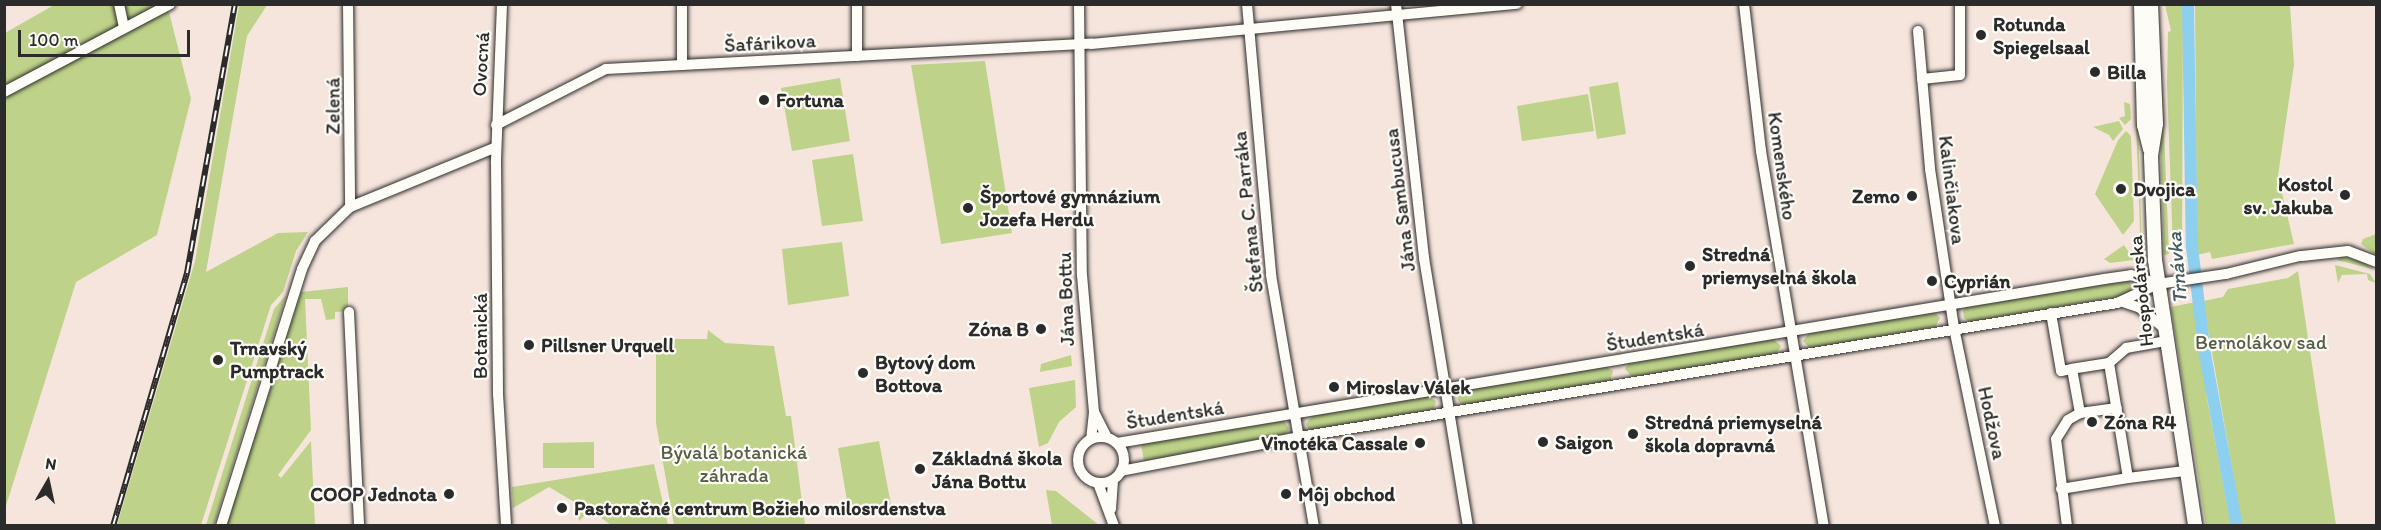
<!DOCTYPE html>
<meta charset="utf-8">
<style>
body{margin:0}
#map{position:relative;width:2381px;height:530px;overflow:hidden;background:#f6e5dd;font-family:Itim,sans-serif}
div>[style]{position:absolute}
.green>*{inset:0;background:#bed389}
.canal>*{height:12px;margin:-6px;padding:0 6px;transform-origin:6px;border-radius:6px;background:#8ccfee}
.roads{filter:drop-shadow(0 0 2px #2b2b2b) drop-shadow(0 0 2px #2b2b2b)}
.minor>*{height:10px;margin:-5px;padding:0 5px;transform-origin:5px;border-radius:5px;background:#fdfcf7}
.minor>.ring{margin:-5px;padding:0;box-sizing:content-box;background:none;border:10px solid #fdfcf7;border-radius:50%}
.tertiary>*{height:14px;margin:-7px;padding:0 7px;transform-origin:7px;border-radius:7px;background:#fdfcf7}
.rail>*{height:6px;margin-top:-3px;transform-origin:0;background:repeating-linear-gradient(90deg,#fdfcf7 0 11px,#2b2b2b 0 22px);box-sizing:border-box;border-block:2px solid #2b2b2b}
.dots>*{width:16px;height:16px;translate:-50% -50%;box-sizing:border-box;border:3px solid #fdfcf7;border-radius:50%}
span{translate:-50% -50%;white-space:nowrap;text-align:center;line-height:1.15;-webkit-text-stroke:4.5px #fdfcf7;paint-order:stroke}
.poi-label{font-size:20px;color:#2b2b2b;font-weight:700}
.left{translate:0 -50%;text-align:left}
.right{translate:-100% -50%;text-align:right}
.street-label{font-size:20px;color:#2b2b2b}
.park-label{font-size:20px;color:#575d47}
.water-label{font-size:21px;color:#485c66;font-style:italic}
.frame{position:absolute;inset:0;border:6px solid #2b2b2b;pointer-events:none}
.north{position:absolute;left:18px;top:452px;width:60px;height:60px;-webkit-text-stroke:4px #fdfcf7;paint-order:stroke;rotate:9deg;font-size:16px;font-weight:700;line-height:24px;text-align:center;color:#2b2b2b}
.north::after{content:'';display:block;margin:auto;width:21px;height:27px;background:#2b2b2b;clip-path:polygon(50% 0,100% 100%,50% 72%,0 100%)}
.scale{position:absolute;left:18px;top:30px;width:172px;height:27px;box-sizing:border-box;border:3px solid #2b2b2b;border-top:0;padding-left:8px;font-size:18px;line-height:21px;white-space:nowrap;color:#2b2b2b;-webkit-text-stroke:4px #fdfcf7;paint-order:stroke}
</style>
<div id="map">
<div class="green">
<div style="clip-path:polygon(54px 5px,154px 5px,169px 12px,191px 99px,157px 235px,76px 282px,5px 509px,5px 33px)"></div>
<div style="clip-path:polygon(239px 5px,267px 5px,247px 36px,206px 272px,278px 233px,308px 232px,296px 251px,283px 292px,271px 305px,201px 525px,117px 525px,195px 261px)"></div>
<div style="clip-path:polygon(2165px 5px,2183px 5px,2182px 257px,2173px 256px,2173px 250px,2167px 84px,2168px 32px,2171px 31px)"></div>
<div style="clip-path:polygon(2195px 5px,2290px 5px,2294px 65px,2278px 176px,2294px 244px,2212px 259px,2210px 252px,2197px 255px)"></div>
<div style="clip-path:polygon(985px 61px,1012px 233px,941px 244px,911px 65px)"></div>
<div style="clip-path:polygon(840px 78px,850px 141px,792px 151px,781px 88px)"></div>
<div style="clip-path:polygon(1618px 82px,1626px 134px,1597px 139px,1589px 87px)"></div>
<div style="clip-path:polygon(2162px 83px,2169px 254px,2164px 255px,2159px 102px)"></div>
<div style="clip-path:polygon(1588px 94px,1594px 131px,1522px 141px,1517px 106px)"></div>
<div style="clip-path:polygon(2124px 102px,2130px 104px,2131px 119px,2125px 125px,2119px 118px,2125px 116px)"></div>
<div style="clip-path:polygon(2119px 121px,2123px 129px,2113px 141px,2109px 135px,2093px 127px)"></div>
<div style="clip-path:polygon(2136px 122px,2138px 122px,2142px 256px,2141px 254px)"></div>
<div style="clip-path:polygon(2126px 131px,2131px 136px,2134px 221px,2123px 235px,2095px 194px,2118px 140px)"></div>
<div style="clip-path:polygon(853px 154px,863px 221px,822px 226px,812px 160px)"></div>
<div style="clip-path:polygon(2376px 234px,2376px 255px,2361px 244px,2363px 239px)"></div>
<div style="clip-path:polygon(842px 242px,849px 296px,788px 305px,782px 249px)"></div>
<div style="clip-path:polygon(2124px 245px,2134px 260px,2110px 263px,2104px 259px)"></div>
<div style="clip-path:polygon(2342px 257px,2361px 261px,2373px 269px,2337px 260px)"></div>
<div style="clip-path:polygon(2335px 265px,2370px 274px,2376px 283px,2368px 280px,2367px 274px,2342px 275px,2338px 283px)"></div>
<div style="clip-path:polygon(2298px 271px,2336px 525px,2242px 525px,2203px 301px,2223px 297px,2228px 289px,2288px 278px)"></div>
<div style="clip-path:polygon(2129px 278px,2132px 294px,1970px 322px,1964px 318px,1963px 310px,1968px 306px)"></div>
<div style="clip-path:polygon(348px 287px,348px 311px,335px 312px,335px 319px,326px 320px,321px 299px,305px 299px,311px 430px,278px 475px,281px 478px,311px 441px,315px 525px,226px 526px,301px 292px)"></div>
<div style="clip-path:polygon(286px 295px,214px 525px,206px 525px,274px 309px)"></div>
<div style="clip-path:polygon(2195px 302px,2207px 399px,2231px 525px,2206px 525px,2171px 307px)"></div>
<div style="clip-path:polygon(1934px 312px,1940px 318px,1935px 327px,1811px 349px,1803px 341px,1809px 333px)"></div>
<div style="clip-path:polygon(708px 330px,725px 343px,774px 346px,786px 416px,791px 416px,805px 525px,674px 525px,656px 423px,656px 351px,665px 350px,665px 339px,707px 339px)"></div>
<div style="clip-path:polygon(1772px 338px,1781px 346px,1776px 354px,1633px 378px,1625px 369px,1629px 362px)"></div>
<div style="clip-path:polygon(1071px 355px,1072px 366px,1040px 372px,1041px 364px)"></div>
<div style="clip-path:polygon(1605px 366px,1613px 371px,1610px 382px,1464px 407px,1457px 399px,1463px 390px)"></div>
<div style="clip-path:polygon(1075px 380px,1076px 407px,1059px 422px,1048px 443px,1039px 447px,1029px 388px)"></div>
<div style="clip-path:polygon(1427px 396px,1436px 401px,1433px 411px,1309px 430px,1306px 424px,1313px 415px)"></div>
<div style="clip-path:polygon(1283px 420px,1289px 428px,1285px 437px,1144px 461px,1141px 444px)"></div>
<div style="clip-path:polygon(879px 441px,891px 505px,849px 512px,838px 448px)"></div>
<div style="clip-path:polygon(594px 442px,594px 468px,543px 468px,543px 443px)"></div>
<div style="clip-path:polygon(654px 464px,668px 525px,611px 525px,600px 517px,603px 514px,588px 512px,579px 521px,576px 503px,549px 487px,513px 508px,512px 487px)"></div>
<div style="clip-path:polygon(1046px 490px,1056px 491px,1099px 525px,1052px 525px)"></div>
</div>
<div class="canal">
<div style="left:2188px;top:4px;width:243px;rotate:89.1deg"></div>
<div style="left:2192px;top:247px;width:108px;rotate:83.1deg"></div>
<div style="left:2205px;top:354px;width:175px;rotate:79.5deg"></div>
</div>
<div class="roads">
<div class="minor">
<div style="left:119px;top:4px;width:24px;rotate:78deg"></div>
<div style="left:348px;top:4px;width:203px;rotate:89.4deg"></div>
<div style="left:502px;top:4px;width:159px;rotate:92.2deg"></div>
<div style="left:496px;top:163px;width:231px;rotate:89.5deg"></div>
<div style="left:498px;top:394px;width:132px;rotate:86.5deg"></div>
<div style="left:1079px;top:4px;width:271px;rotate:89.4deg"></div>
<div style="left:1082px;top:275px;width:138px;rotate:85deg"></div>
<div style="left:1094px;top:412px;width:27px;rotate:96deg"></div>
<div style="left:1247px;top:4px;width:272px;rotate:84.9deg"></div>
<div style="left:1271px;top:275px;width:255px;rotate:80.3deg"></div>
<div style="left:1396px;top:4px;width:256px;rotate:83.7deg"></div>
<div style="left:1424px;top:258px;width:272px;rotate:80.7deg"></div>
<div style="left:1744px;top:4px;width:148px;rotate:83.4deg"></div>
<div style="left:1761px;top:151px;width:380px;rotate:80.5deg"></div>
<div style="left:1918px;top:31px;width:139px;rotate:85deg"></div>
<div style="left:1930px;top:169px;width:161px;rotate:81.4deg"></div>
<div style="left:1954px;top:328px;width:202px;rotate:78.3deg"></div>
<div style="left:857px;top:56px;width:52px;rotate:-90deg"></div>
<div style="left:682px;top:65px;width:61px;rotate:-90deg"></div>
<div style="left:1922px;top:79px;width:38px;rotate:-6deg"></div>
<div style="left:1960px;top:75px;width:71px;rotate:-90deg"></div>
<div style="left:4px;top:92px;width:188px;rotate:-27.9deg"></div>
<div style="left:496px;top:125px;width:123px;rotate:-27deg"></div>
<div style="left:606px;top:69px;width:486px;rotate:-3deg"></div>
<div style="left:1091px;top:44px;width:428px;rotate:-5.4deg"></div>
<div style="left:2302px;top:256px;width:46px;rotate:-6.2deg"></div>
<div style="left:2348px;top:251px;width:30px;rotate:21deg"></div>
<div style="left:2123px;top:302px;width:18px;rotate:19deg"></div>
<div style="left:2140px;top:308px;width:31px;rotate:40deg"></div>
<div style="left:349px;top:312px;width:214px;rotate:87.3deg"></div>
<div style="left:2051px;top:313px;width:59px;rotate:80.2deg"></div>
<div style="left:2061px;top:371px;width:11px;rotate:-10deg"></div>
<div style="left:2072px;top:369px;width:45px;rotate:79.7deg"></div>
<div style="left:2080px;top:413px;width:14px;rotate:150deg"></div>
<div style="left:2068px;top:420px;width:22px;rotate:122deg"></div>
<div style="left:2056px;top:439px;width:88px;rotate:82.8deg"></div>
<div style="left:2109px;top:363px;width:23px;rotate:-41deg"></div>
<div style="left:2126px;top:348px;width:40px;rotate:-10deg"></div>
<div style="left:1094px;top:412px;width:28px;rotate:63deg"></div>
<div style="left:2080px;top:413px;width:37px;rotate:-8deg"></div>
<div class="ring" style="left:1078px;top:437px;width:36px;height:36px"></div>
<div style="left:1117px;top:443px;width:1001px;rotate:-9.43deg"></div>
<div style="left:2104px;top:279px;width:27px;rotate:-8deg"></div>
<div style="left:2131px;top:275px;width:28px;rotate:18deg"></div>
<div style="left:1121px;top:471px;width:181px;rotate:-10.8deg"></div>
<div style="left:1299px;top:437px;width:829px;rotate:-9.3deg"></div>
<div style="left:2117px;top:303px;width:45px;rotate:-24.9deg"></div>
<div style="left:2158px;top:284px;width:69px;rotate:-8.4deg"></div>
<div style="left:2226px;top:274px;width:76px;rotate:-13.7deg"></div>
<div style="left:2128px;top:478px;width:57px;rotate:-7deg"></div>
<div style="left:1098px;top:483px;width:46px;rotate:69.6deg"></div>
<div style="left:2061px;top:489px;width:68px;rotate:-9.3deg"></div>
<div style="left:2128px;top:478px;width:117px;rotate:-99.4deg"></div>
<div style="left:2109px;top:363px;width:37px;rotate:171deg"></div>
<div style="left:1111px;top:509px;width:29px;rotate:-86deg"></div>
<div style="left:221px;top:526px;width:269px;rotate:-72.5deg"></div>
<div style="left:302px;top:269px;width:31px;rotate:-65deg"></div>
<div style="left:315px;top:241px;width:49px;rotate:-44.2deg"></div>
<div style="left:350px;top:207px;width:158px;rotate:-22.3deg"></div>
</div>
<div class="tertiary">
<div style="left:2141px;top:4px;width:121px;rotate:88.6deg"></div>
<div style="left:2144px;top:125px;width:25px;rotate:76deg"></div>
<div style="left:2151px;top:4px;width:120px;rotate:87.6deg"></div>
<div style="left:2156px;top:124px;width:33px;rotate:99deg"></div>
<div style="left:2151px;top:157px;width:103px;rotate:87.8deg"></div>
<div style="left:2155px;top:260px;width:269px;rotate:81.4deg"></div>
</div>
</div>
<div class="rail">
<div style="left:113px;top:526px;width:264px;rotate:-73.7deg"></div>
<div style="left:187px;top:273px;width:273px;rotate:-79.9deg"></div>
</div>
<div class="dots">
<div style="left:1981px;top:35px;background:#2b2b2b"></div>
<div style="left:2095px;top:72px;background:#2b2b2b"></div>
<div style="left:764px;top:100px;background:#2b2b2b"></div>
<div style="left:2121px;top:189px;background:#2b2b2b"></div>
<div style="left:2345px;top:195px;background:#2b2b2b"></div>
<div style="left:1912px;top:196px;background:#2b2b2b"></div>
<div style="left:968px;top:208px;background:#2b2b2b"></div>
<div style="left:1690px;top:266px;background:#2b2b2b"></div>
<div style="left:1932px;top:281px;background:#2b2b2b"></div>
<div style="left:1041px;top:329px;background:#2b2b2b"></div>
<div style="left:529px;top:345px;background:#2b2b2b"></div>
<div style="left:218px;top:360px;background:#2b2b2b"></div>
<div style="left:863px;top:373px;background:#2b2b2b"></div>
<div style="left:1334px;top:387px;background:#2b2b2b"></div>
<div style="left:2092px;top:422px;background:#2b2b2b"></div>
<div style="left:1633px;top:434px;background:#2b2b2b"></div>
<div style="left:1543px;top:442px;background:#2b2b2b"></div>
<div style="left:1420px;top:443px;background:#2b2b2b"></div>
<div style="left:920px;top:469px;background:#2b2b2b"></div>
<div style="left:449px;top:494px;background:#2b2b2b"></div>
<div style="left:1286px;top:494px;background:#2b2b2b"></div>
<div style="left:562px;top:508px;background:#2b2b2b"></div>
</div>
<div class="poi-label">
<span class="left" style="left:1993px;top:36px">Rotunda<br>Spiegelsaal</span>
<span class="left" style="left:2107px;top:72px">Billa</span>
<span class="left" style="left:776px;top:100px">Fortuna</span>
<span class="right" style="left:2333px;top:196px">Kostol<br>sv. Jakuba</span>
<span class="left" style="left:2133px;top:189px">Dvojica</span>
<span class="left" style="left:980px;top:208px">Športové gymnázium<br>Jozefa Herdu</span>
<span class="right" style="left:1900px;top:196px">Zemo</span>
<span class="left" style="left:1702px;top:266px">Stredná<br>priemyselná škola</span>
<span class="left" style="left:1944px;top:281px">Cyprián</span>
<span class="right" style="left:1029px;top:329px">Zóna B</span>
<span class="left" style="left:541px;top:345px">Pillsner Urquell</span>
<span class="left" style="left:230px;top:360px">Trnavský<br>Pumptrack</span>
<span class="left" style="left:875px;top:374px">Bytový dom<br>Bottova</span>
<span class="left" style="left:1346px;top:387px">Miroslav Válek</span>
<span class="left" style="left:1645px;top:434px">Stredná priemyselná<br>škola dopravná</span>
<span class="left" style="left:2104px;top:422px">Zóna R4</span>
<span class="left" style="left:1555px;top:442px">Saigon</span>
<span class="right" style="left:1408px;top:443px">Vinotéka Cassale</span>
<span class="left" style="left:932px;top:470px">Základná škola<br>Jána Bottu</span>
<span class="right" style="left:437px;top:494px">COOP Jednota</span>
<span class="left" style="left:1298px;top:494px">Môj obchod</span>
<span class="left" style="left:574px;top:508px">Pastoračné centrum Božieho milosrdenstva</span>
</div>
<div class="street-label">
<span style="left:770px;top:43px;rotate:-3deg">Šafárikova</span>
<span style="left:481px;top:64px;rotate:-87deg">Ovocná</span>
<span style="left:333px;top:106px;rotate:-90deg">Zelená</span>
<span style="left:1782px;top:166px;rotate:82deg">Komenského</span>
<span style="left:1952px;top:190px;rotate:83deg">Kalinčiakova</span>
<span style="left:1400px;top:200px;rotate:-97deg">Jána Sambucusa</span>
<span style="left:1248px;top:212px;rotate:-96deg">Štefana C. Parráka</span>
<span style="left:2141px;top:291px;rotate:-96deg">Hospodárska</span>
<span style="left:1066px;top:299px;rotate:-92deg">Jána Bottu</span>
<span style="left:480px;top:336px;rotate:-90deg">Botanická</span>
<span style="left:1655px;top:337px;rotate:-9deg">Študentská</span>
<span style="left:1175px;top:415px;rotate:-9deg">Študentská</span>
<span style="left:1992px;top:423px;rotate:78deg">Hodžova</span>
</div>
<div class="park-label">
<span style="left:2261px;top:342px">Bernolákov sad</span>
<span style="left:734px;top:464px">Bývalá botanická<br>záhrada</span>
</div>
<div class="water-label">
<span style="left:2177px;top:268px;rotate:-95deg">Trnávka</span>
</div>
<div class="frame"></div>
<div class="north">N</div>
<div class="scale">100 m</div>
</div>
